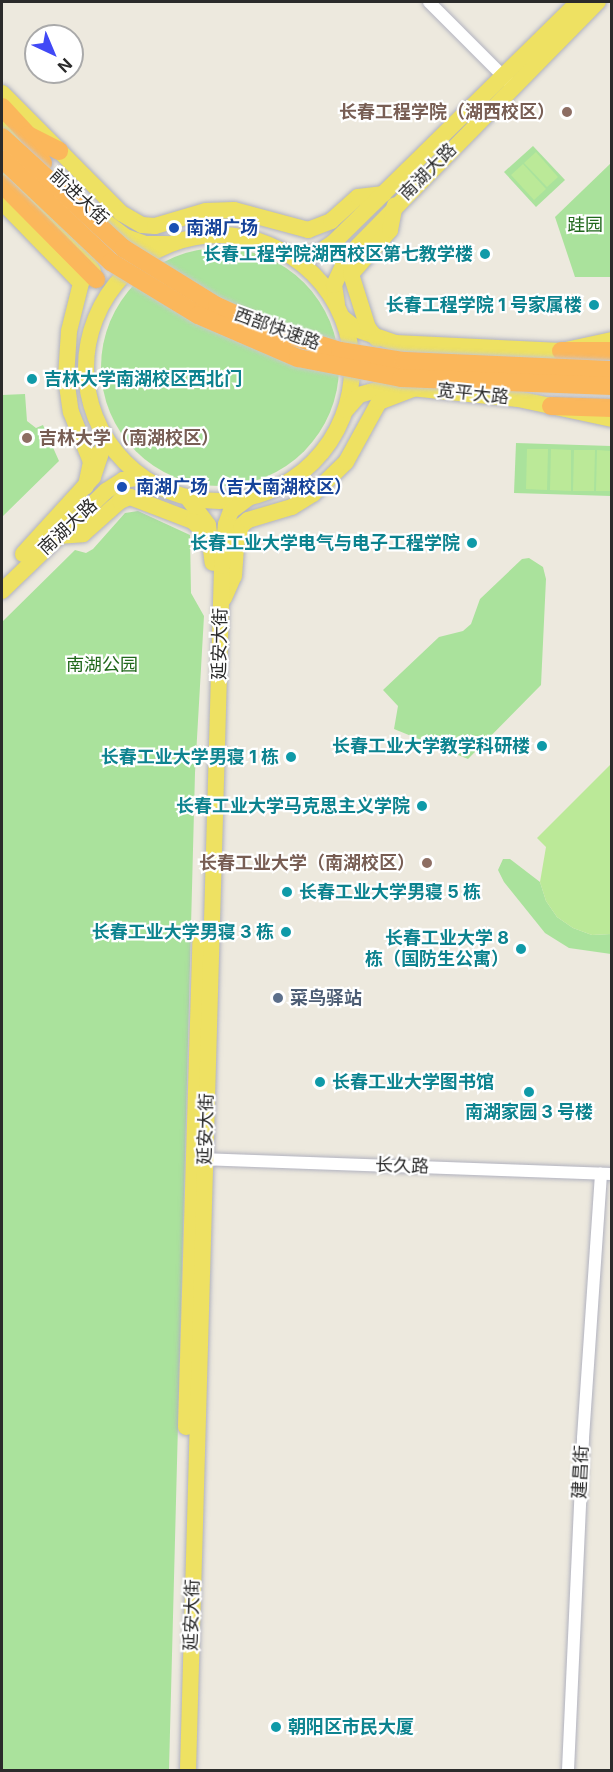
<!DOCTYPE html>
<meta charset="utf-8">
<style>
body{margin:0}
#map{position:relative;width:613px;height:1772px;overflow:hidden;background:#ede9de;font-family:Inter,"Noto Sans SC",sans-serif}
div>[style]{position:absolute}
.green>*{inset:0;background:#aae29c}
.round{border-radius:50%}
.pitch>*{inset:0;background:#bbe998}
.roads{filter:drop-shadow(0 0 2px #b1b2bf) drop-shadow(0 0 2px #b1b2bf)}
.minor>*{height:12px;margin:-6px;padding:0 6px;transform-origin:6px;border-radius:6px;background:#fff}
.major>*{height:16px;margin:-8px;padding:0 8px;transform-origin:8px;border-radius:8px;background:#eee162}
.major>.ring{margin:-8px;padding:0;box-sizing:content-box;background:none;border:16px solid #eee162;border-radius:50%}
.highway>*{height:18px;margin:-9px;padding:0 9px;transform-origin:9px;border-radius:9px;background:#fbb75b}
.bridges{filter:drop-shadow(0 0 2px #c8c8c8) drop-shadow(0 0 2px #c8c8c8)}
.highway-bridge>*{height:18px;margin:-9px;padding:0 9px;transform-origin:9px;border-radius:9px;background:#fbb75b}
.dots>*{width:16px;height:16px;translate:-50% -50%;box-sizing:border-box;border:3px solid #fff;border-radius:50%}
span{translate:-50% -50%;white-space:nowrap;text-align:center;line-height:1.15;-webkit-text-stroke:4.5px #fff;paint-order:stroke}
.education-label{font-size:18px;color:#785e54;font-weight:700}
.right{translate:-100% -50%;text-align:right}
.left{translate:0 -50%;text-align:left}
.street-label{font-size:18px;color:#2b2b2b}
.park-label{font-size:18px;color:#21681c}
.transit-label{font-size:18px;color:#164399;font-weight:700}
.culture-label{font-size:18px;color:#0d838f;font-weight:700}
.service-label{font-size:18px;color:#4e5e75;font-weight:700}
.frame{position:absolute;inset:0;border:3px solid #2b2b2b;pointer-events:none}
.north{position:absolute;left:24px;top:24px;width:60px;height:60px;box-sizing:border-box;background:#fff;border:2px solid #aaa;border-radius:50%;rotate:136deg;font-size:16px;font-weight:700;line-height:24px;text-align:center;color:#2b2b2b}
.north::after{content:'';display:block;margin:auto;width:21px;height:27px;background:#4149f6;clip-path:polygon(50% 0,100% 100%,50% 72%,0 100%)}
</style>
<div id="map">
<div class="green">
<div style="clip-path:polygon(533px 146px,565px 180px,536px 207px,504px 172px)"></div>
<div style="clip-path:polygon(611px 163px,611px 277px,575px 277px,555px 217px)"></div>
<div class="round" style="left:101px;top:248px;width:238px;height:238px"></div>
<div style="clip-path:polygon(25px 394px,27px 421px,36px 428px,43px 425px,59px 461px,2px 517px,2px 395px)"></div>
<div style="clip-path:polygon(516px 443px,611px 446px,611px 496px,514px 493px)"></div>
<div style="clip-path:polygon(138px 511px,190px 535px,191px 593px,204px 616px,195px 773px,169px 1770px,2px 1770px,2px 622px,75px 550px,86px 553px,93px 549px,125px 513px)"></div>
<div style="clip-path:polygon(529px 558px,543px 567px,546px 579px,541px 685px,468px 759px,394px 729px,398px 706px,383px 690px,439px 637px,463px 631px,471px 624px,480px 599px,522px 559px)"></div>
<div style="clip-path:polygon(503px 859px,510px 859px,540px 882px,546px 901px,557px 917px,573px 928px,592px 935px,611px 934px,611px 954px,569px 948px,545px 933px,504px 882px,498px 870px)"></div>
</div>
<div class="pitch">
<div style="clip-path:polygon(536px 152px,558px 177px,547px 187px,524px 163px)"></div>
<div style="clip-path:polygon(523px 164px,546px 189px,534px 200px,511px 175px)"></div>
<div style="clip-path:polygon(527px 449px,548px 449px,547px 490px,526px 489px)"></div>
<div style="clip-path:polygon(551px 449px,571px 450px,571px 491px,550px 490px)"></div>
<div style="clip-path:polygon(574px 450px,595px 450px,594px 491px,573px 491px)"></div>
<div style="clip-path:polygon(597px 450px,611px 451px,611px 491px,596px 491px)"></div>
<div style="clip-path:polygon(611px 764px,611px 934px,592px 935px,573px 928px,557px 917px,546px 901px,540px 882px,546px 847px,537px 838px)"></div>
</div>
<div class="roads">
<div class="minor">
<div style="left:429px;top:2px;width:112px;rotate:45deg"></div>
<div style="left:199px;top:1159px;width:413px;rotate:2.1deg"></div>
<div style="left:568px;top:1770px;width:332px;rotate:-87.4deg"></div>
<div style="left:583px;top:1438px;width:265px;rotate:-86.1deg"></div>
</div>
<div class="major">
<div style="left:2px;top:93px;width:169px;rotate:45.2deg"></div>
<div style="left:121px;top:213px;width:24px;rotate:30deg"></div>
<div style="left:142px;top:225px;width:13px;rotate:4deg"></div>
<div style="left:155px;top:226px;width:53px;rotate:-16.4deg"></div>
<div style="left:206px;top:211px;width:28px;rotate:-2deg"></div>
<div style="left:234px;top:210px;width:77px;rotate:15.1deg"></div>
<div style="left:308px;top:230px;width:25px;rotate:-21deg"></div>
<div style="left:331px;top:221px;width:36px;rotate:-42deg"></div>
<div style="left:358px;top:197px;width:26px;rotate:-7deg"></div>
<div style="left:2px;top:124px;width:42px;rotate:43.1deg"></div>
<div style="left:4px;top:173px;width:104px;rotate:44.6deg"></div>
<div style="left:78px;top:246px;width:29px;rotate:59deg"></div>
<div style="left:2px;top:202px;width:113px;rotate:45.7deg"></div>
<div style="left:81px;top:283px;width:49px;rotate:104deg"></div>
<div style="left:69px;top:331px;width:47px;rotate:93.7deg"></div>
<div style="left:66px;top:378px;width:34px;rotate:82deg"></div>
<div style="left:71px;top:412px;width:54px;rotate:68.2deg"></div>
<div style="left:91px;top:462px;width:25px;rotate:102deg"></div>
<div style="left:102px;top:219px;width:30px;rotate:37deg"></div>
<div style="left:126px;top:237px;width:20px;rotate:20deg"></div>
<div style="left:145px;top:244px;width:22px"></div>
<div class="ring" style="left:86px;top:235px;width:250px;height:250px"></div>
<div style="left:290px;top:255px;width:28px;rotate:-4deg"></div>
<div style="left:318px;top:253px;width:18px;rotate:-34deg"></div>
<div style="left:333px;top:243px;width:344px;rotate:-44.5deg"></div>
<div style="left:337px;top:304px;width:19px;rotate:-99deg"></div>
<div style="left:334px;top:285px;width:31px;rotate:-65deg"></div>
<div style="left:347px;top:257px;width:358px;rotate:-45.5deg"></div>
<div style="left:343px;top:318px;width:19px;rotate:39deg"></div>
<div style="left:358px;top:330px;width:39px;rotate:19deg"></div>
<div style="left:395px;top:343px;width:166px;rotate:2.8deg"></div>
<div style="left:561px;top:351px;width:52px;rotate:-12.2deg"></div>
<div style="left:377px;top:339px;width:14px;rotate:-129deg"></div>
<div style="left:368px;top:328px;width:57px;rotate:-107.5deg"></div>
<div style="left:351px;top:274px;width:59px;rotate:-48.4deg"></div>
<div style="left:390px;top:230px;width:25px;rotate:-79deg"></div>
<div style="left:346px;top:410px;width:20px;rotate:-49deg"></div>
<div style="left:359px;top:395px;width:33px;rotate:-16deg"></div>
<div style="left:391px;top:386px;width:128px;rotate:5.8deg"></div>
<div style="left:518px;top:399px;width:96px;rotate:12deg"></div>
<div style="left:187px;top:497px;width:35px;rotate:53deg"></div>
<div style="left:208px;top:525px;width:38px;rotate:83deg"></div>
<div style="left:57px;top:536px;width:26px;rotate:-4deg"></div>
<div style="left:83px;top:534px;width:50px;rotate:-41.7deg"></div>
<div style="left:120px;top:501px;width:11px;rotate:-22deg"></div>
<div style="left:130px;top:497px;width:67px;rotate:20.9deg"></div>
<div style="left:193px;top:521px;width:23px;rotate:45deg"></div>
<div style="left:23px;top:554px;width:104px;rotate:-47.7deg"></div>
<div style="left:93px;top:477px;width:41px;rotate:-71.6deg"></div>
<div style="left:2px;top:591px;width:144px;rotate:-43.9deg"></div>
<div style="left:106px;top:491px;width:20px;rotate:-33deg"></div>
<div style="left:123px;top:480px;width:19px;rotate:-9deg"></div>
<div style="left:224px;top:598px;width:24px;rotate:-66deg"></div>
<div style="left:234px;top:576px;width:32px;rotate:-86deg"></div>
<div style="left:236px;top:544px;width:19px;rotate:-74deg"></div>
<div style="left:241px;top:526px;width:9px;rotate:-41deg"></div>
<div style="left:248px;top:520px;width:46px;rotate:-16.5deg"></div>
<div style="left:292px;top:507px;width:25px;rotate:-32deg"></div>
<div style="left:313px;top:494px;width:46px;rotate:-44.1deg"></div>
<div style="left:346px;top:462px;width:68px;rotate:-61.2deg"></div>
<div style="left:379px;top:402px;width:39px;rotate:-21deg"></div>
<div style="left:186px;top:1427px;width:484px;rotate:-88.3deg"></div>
<div style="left:188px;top:1770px;width:1204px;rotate:-88.38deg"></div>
<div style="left:222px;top:566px;width:42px;rotate:-84.6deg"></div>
<div style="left:226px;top:524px;width:14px;rotate:-69deg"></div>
<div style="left:231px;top:511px;width:21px;rotate:-37deg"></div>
</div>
<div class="highway">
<div style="left:2px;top:107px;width:38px;rotate:47deg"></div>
<div style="left:28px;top:135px;width:35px;rotate:27deg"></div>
<div style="left:28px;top:135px;width:32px;rotate:62deg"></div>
<div style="left:2px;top:184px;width:134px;rotate:45.3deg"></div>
<div style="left:561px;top:351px;width:51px"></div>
<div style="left:551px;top:406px;width:61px;rotate:1.9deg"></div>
</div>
</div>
<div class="bridges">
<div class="highway-bridge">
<div style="left:2px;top:137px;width:164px;rotate:42.5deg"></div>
<div style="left:123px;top:248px;width:110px;rotate:31.7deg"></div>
<div style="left:217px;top:306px;width:54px;rotate:24.2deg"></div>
<div style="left:266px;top:328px;width:77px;rotate:17.3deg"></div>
<div style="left:340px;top:351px;width:65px;rotate:8.9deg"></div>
<div style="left:404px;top:361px;width:208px;rotate:2.5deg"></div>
<div style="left:2px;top:159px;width:150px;rotate:43.4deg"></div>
<div style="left:111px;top:262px;width:102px;rotate:31.3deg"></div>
<div style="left:198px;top:315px;width:109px;rotate:23.3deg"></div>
<div style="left:298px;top:358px;width:105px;rotate:11deg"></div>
<div style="left:401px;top:378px;width:211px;rotate:2.2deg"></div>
</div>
</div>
<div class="dots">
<div style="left:567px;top:112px;background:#8d6e63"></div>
<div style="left:174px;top:228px;background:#1a4fb4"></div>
<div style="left:485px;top:254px;background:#0f9aa8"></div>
<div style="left:594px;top:305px;background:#0f9aa8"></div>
<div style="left:32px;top:379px;background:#0f9aa8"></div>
<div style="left:27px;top:438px;background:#8d6e63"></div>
<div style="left:122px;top:487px;background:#1a4fb4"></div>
<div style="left:472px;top:543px;background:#0f9aa8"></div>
<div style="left:542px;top:746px;background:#0f9aa8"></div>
<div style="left:291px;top:757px;background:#0f9aa8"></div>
<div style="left:422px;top:806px;background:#0f9aa8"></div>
<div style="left:427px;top:863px;background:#8d6e63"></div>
<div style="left:287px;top:892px;background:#0f9aa8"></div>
<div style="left:286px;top:932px;background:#0f9aa8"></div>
<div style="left:521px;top:949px;background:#0f9aa8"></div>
<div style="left:278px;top:998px;background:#5c6f8a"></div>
<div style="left:320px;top:1082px;background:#0f9aa8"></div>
<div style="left:529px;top:1092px;background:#0f9aa8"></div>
<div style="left:276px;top:1727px;background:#0f9aa8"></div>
</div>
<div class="education-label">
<span class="right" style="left:555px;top:112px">长春工程学院（湖西校区）</span>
<span class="left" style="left:39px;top:438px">吉林大学（南湖校区）</span>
<span class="right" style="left:415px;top:863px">长春工业大学（南湖校区）</span>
</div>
<div class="street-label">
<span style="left:428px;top:172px;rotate:-45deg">南湖大路</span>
<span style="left:79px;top:197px;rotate:43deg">前进大街</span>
<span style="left:277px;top:329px;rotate:20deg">西部快速路</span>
<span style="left:473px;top:394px;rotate:6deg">宽平大路</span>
<span style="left:68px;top:527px;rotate:-43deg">南湖大路</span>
<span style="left:220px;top:644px;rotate:-89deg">延安大街</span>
<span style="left:206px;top:1129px;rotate:-88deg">延安大街</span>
<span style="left:402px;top:1166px;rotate:2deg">长久路</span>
<span style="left:581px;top:1472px;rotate:-87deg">建昌街</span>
<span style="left:192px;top:1615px;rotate:-88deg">延安大街</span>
</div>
<div class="park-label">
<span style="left:585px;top:225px">跬园</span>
<span style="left:102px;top:665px">南湖公园</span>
</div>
<div class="transit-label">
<span class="left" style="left:186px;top:228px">南湖广场</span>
<span class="left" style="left:136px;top:487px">南湖广场（吉大南湖校区）</span>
</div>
<div class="culture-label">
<span class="right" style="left:473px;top:254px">长春工程学院湖西校区第七教学楼</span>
<span class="right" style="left:582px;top:305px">长春工程学院 1 号家属楼</span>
<span class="left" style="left:44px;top:379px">吉林大学南湖校区西北门</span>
<span class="right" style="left:460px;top:543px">长春工业大学电气与电子工程学院</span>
<span class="right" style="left:530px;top:746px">长春工业大学教学科研楼</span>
<span class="right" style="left:279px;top:757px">长春工业大学男寝 1 栋</span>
<span class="right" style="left:410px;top:806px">长春工业大学马克思主义学院</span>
<span class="left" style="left:299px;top:892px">长春工业大学男寝 5 栋</span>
<span class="right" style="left:274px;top:932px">长春工业大学男寝 3 栋</span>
<span class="right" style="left:509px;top:949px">长春工业大学 8<br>栋（国防生公寓）</span>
<span class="left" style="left:332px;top:1082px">长春工业大学图书馆</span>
<span style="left:529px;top:1112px">南湖家园 3 号楼</span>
<span class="left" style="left:288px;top:1727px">朝阳区市民大厦</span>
</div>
<div class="service-label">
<span class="left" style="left:290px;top:998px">菜鸟驿站</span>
</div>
<div class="frame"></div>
<div class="north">N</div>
</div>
